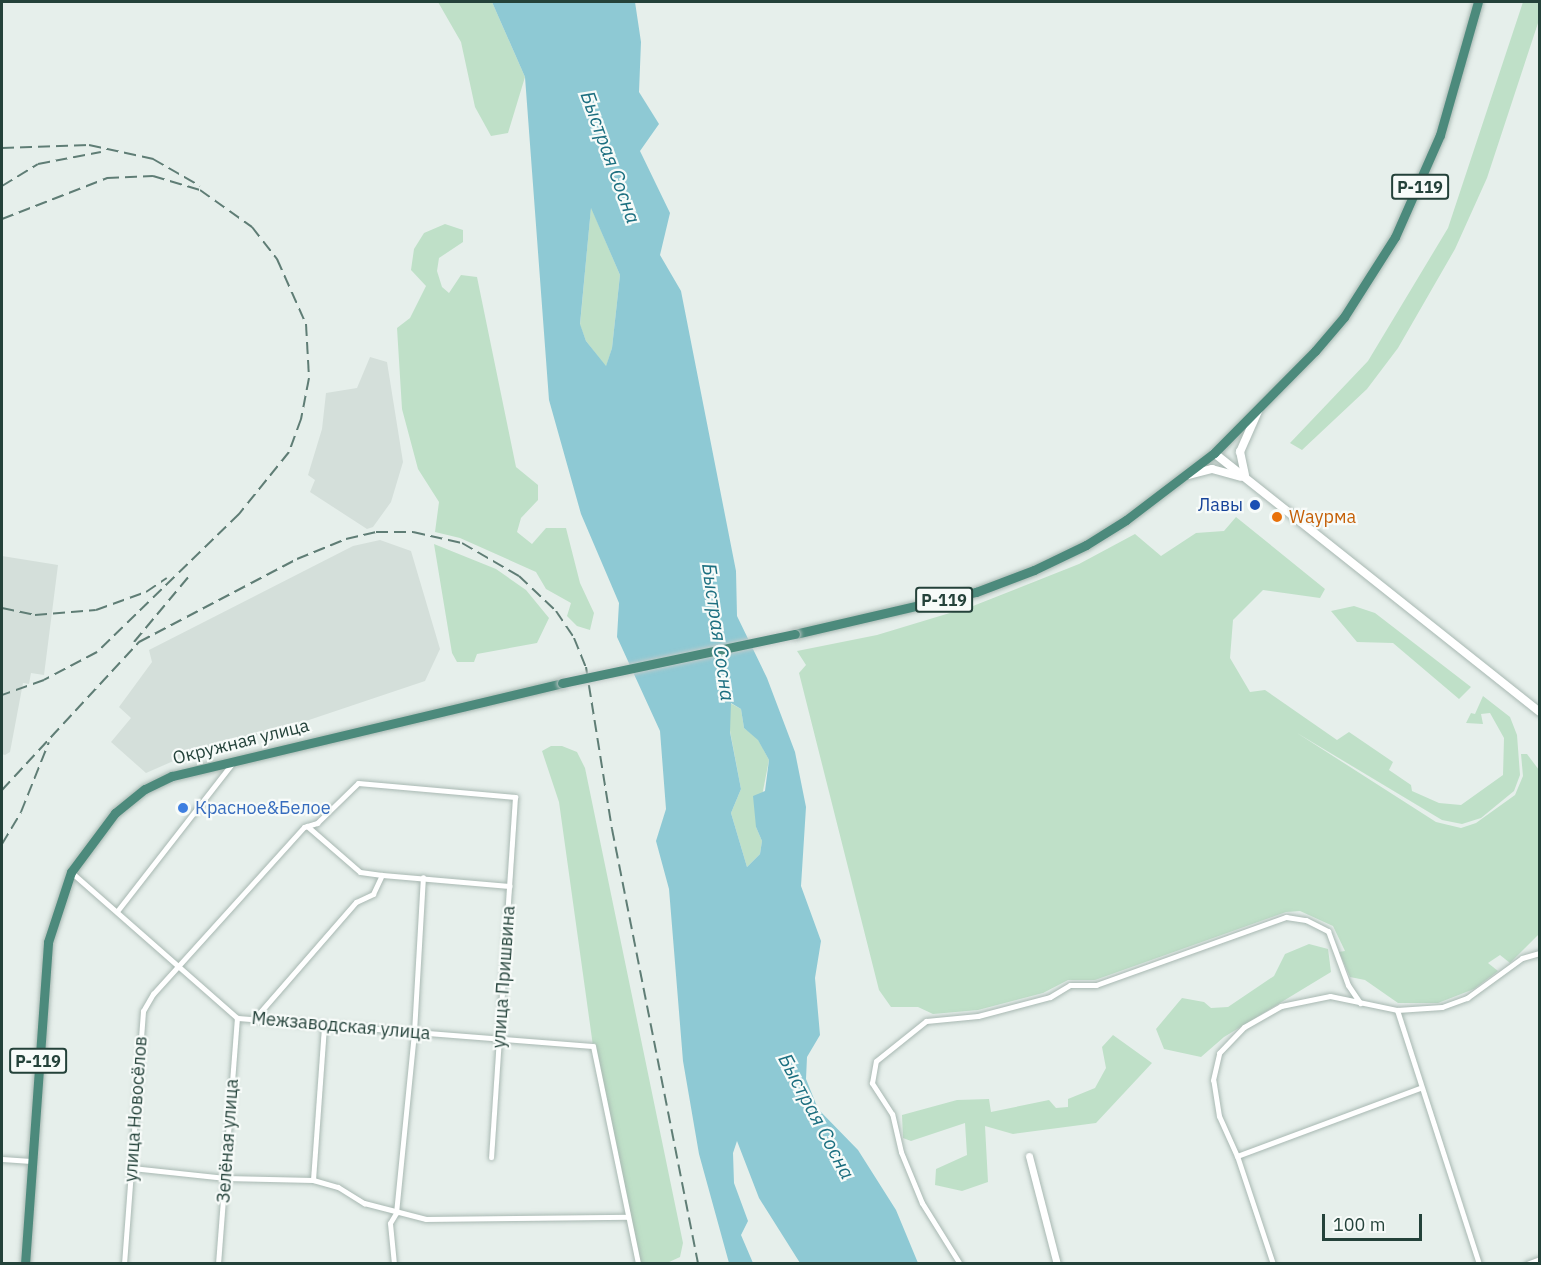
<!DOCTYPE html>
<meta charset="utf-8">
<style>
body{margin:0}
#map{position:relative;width:1541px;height:1265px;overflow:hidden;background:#e6efeb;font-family:"IBM Plex Sans",sans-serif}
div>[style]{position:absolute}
.built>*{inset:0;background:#d4dfda}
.green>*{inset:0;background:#bfe0c8}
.water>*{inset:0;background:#8ec9d4}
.roads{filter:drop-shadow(0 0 2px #a8b8b2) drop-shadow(0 0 2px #a8b8b2)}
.minor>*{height:5px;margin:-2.5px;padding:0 2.5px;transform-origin:2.5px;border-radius:2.5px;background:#fff}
.tertiary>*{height:7px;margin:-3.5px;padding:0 3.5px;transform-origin:3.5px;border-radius:3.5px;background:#fff}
.secondary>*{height:8px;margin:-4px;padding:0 4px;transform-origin:4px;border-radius:4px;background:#fff}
.trunk>*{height:9px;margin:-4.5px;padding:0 4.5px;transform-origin:4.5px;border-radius:4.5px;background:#4c8a7c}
.rail>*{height:2px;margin-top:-1px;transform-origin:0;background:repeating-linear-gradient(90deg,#5f7d75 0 12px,transparent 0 18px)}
.bridges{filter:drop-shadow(0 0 2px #c2cac8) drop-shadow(0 0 2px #c2cac8)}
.trunk-bridge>*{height:9px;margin:-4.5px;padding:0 4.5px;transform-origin:4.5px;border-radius:4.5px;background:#4c8a7c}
.dots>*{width:16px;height:16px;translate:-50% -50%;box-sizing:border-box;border:3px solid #f7fbf9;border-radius:50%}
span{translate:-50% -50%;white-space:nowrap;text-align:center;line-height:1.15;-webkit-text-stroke:4.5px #f7fbf9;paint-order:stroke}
.shield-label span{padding:2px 4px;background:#f7fbf9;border:2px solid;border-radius:4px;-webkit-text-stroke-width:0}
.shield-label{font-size:16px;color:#24423a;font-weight:700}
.transit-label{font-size:18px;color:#164399}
.right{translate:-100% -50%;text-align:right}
.food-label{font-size:18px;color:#c56008}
.left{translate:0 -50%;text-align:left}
.street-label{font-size:18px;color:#24423a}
.shop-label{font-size:18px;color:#366cbe}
.water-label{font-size:20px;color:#1c6f80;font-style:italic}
.frame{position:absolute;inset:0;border:3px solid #24423a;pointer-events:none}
.scale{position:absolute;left:1322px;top:1214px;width:100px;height:27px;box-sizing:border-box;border:3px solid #24423a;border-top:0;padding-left:8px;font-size:18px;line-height:21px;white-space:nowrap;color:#24423a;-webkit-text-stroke:4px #f7fbf9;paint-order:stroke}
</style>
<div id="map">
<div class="built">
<div style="clip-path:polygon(370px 357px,387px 362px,403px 462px,391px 502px,373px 527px,367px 529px,310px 492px,315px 480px,308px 475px,322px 429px,326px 393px,357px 388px)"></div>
<div style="clip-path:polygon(380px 540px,411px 551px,440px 649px,425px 681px,300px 723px,194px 752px,146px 773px,111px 742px,131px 718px,119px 707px,152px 662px,149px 650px,353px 546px)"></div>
<div style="clip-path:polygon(2px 556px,58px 565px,44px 675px,31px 673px,29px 684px,23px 683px,10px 752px,5px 755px,2px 754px)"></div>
</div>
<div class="green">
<div style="clip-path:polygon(438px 2px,492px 2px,525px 77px,508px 133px,491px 136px,475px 107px,461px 42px)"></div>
<div style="clip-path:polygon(1523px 2px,1539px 2px,1539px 20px,1487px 178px,1455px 249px,1398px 348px,1367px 389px,1302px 450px,1290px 443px,1368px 361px,1448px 228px)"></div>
<div style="clip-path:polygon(591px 207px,620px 275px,612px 348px,606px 367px,586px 341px,580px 325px)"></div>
<div style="clip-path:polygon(445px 224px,463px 230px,463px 242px,439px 258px,437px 271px,442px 287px,449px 293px,461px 275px,477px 277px,516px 467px,538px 485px,538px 500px,521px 518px,517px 532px,532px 544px,546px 528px,566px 528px,580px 583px,594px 613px,590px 630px,577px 626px,567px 616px,571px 603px,546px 589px,536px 572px,460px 538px,435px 532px,439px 502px,418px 469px,402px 409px,397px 328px,410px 318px,426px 286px,411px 270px,414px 249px,424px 233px)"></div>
<div style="clip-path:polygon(1236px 517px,1325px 589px,1320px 598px,1263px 590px,1233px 620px,1230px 658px,1250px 692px,1265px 690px,1337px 740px,1349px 732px,1393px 762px,1389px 770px,1411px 785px,1412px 791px,1439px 803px,1461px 805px,1503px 775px,1504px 738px,1490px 713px,1481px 714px,1483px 724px,1466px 723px,1471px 713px,1475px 714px,1483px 696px,1510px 717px,1517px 735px,1520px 775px,1514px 791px,1481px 818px,1462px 824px,1442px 820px,1297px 733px,1436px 822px,1461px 828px,1476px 823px,1515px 795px,1523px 776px,1521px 754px,1527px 754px,1539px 770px,1539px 934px,1510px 963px,1500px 955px,1488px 963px,1498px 971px,1474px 989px,1438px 1003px,1398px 1003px,1365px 980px,1350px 977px,1339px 952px,1345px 951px,1333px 926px,1300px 911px,1286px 912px,1095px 980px,1068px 980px,1043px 993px,978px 1010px,933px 1014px,918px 1007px,891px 1007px,879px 990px,799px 673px,806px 665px,797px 651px,877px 635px,973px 606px,1079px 564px,1135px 534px,1161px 556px,1196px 533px,1224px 531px)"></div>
<div style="clip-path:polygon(434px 544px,496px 569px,526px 590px,549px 618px,537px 643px,477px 654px,474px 662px,457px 662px,452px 653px)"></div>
<div style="clip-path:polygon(1354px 606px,1375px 613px,1471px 687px,1459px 699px,1393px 643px,1357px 642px,1331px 611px)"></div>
<div style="clip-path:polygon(730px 703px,741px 709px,744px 728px,758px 739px,769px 760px,756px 827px,762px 841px,760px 854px,747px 867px,731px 813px,741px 789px,730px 731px)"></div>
<div style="clip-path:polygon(551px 746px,562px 746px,577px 752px,585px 768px,683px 1243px,680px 1257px,667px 1263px,638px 1263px,593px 1046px,559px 802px,542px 751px)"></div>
<div style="clip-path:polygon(1309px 944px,1328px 949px,1331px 972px,1224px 1037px,1201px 1057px,1164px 1049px,1156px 1029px,1182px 998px,1204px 1002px,1211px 1008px,1228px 1007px,1274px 976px,1285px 954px)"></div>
<div style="clip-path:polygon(1113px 1035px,1152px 1063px,1096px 1123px,1013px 1134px,985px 1126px,988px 1182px,962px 1191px,935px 1185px,936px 1169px,967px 1155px,965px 1123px,911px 1141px,903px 1138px,902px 1115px,957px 1100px,989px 1099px,991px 1112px,1049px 1100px,1056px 1108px,1068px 1107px,1068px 1099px,1095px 1088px,1106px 1068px,1102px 1047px)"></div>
</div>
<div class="water">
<div style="clip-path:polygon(evenodd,492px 2px,635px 2px,641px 42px,639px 92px,659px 124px,640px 151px,670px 213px,660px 255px,681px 291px,736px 571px,737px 616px,767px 678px,795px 752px,806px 807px,801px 886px,821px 941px,815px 978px,820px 1035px,807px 1057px,806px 1079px,818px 1109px,858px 1150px,896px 1210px,918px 1263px,800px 1263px,759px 1198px,737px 1141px,733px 1153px,734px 1183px,748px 1221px,741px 1235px,753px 1263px,729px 1263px,699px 1154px,683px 1061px,669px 889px,656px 841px,666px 809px,660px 731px,617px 637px,619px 603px,581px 514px,549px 400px,525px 77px,492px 2px,591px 208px,620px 275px,612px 348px,606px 366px,586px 341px,580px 324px,591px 208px,492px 2px,731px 703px,741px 709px,744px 728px,758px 740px,769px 760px,765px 791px,753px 796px,756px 827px,762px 841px,760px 854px,747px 867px,731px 813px,741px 789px,730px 732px,731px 703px)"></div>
</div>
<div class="roads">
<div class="minor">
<div style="left:307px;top:826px;width:70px;rotate:41deg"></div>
<div style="left:360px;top:872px;width:22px;rotate:8deg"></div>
<div style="left:71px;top:872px;width:221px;rotate:41.3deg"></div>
<div style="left:237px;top:1018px;width:357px;rotate:4.5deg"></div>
<div style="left:593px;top:1046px;width:223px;rotate:78.3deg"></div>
<div style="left:118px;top:910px;width:189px;rotate:-52.1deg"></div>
<div style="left:1397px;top:1010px;width:267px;rotate:72.1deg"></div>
<div style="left:255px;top:1018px;width:154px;rotate:-49deg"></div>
<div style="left:356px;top:902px;width:19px;rotate:-25deg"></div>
<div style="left:373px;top:894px;width:21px;rotate:-65deg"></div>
<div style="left:382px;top:875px;width:128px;rotate:4.9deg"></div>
<div style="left:1237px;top:1156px;width:195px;rotate:-20.4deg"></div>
<div style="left:2px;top:1159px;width:29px;rotate:4deg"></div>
<div style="left:132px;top:1168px;width:94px;rotate:6.1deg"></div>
<div style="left:225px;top:1178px;width:88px;rotate:1.3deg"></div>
<div style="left:313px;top:1180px;width:26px;rotate:16deg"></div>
<div style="left:338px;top:1187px;width:31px;rotate:32deg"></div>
<div style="left:364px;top:1203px;width:64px;rotate:14.5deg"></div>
<div style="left:426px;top:1219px;width:202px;rotate:-0.6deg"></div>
<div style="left:313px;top:1180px;width:155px;rotate:-85.9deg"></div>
<div style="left:124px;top:1264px;width:254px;rotate:-85.7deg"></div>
<div style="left:143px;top:1011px;width:20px;rotate:-60deg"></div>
<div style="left:153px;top:994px;width:225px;rotate:-47.9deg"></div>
<div style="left:304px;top:827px;width:14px;rotate:-17deg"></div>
<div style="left:317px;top:823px;width:57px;rotate:-44.3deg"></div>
<div style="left:358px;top:783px;width:158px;rotate:5.1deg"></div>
<div style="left:515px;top:797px;width:361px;rotate:93.8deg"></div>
<div style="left:218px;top:1264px;width:247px;rotate:-85.6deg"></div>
<div style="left:394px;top:1264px;width:41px;rotate:-95.6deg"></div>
<div style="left:390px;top:1223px;width:12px;rotate:-59deg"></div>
<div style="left:396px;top:1213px;width:182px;rotate:-84.3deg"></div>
<div style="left:414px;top:1032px;width:155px;rotate:-86.7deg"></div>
<div style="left:960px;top:1264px;width:72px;rotate:-121.9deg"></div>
<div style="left:922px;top:1203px;width:55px;rotate:-112.4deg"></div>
<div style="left:901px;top:1152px;width:39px;rotate:-103deg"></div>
<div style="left:892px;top:1114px;width:37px;rotate:-123deg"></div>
<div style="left:872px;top:1083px;width:22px;rotate:-80deg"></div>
<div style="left:876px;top:1061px;width:64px;rotate:-38.7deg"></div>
<div style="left:926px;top:1021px;width:52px;rotate:-5.5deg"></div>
<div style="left:978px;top:1016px;width:74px;rotate:-14.8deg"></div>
<div style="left:1050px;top:997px;width:23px;rotate:-31deg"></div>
<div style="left:1070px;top:985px;width:26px"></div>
<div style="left:1096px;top:985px;width:202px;rotate:-19.7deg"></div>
<div style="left:1286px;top:917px;width:20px;rotate:9deg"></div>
<div style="left:1306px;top:920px;width:25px;rotate:27deg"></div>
<div style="left:1328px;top:931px;width:58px;rotate:69.7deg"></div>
<div style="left:1348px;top:985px;width:22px;rotate:56deg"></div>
<div style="left:1273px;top:1264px;width:114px;rotate:-108.4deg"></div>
<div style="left:1237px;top:1156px;width:44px;rotate:-114.2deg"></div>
<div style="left:1219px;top:1116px;width:36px;rotate:-99deg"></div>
<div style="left:1213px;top:1080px;width:28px;rotate:-77deg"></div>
<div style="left:1219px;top:1053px;width:36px;rotate:-46deg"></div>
<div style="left:1244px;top:1027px;width:43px;rotate:-29.6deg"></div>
<div style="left:1281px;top:1006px;width:50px;rotate:-11.5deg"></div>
<div style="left:1330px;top:996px;width:68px;rotate:11.8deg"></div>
<div style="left:1397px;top:1010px;width:45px;rotate:-3.8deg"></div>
<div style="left:1442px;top:1007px;width:27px;rotate:-20deg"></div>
<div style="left:1467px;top:998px;width:68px;rotate:-36deg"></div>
<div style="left:1522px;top:958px;width:19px;rotate:-16deg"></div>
<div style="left:1527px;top:1264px;width:14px;rotate:-21deg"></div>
</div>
<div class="tertiary">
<div style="left:1029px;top:1156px;width:112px;rotate:75.5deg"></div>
</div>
<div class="secondary">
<div style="left:1214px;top:453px;width:416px;rotate:38.5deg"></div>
<div style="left:1188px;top:475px;width:25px;rotate:-14deg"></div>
<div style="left:1212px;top:469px;width:30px;rotate:15deg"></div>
<div style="left:1245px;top:475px;width:24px;rotate:-102deg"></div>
<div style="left:1240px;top:452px;width:47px;rotate:-66.2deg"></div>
</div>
<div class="trunk">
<div style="left:795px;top:634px;width:186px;rotate:-13.1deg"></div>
<div style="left:976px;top:592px;width:62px;rotate:-20.8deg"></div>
<div style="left:1034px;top:570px;width:58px;rotate:-25.7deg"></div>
<div style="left:1086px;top:545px;width:47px;rotate:-32deg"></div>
<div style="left:1126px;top:520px;width:111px;rotate:-37.3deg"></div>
<div style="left:1214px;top:453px;width:144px;rotate:-45.3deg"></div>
<div style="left:1315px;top:351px;width:45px;rotate:-49.5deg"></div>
<div style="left:1344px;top:317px;width:95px;rotate:-57.5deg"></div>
<div style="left:1395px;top:237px;width:111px;rotate:-66.2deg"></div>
<div style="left:1440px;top:135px;width:138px;rotate:-74.1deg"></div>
<div style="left:25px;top:1264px;width:323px;rotate:-85.9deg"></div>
<div style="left:48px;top:942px;width:74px;rotate:-71.8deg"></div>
<div style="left:71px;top:872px;width:74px;rotate:-53.3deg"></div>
<div style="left:115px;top:813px;width:38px;rotate:-39deg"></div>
<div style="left:145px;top:789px;width:30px;rotate:-26deg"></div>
<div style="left:172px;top:776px;width:401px;rotate:-13.4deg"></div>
</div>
</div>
<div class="rail">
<div style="left:2px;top:148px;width:87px;rotate:-2deg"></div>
<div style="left:89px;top:145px;width:66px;rotate:12.3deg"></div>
<div style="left:153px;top:159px;width:54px;rotate:29.9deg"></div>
<div style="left:2px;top:186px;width:42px;rotate:-31.4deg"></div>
<div style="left:38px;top:164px;width:64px;rotate:-10.8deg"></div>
<div style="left:2px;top:219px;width:113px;rotate:-21.3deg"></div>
<div style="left:107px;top:178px;width:46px;rotate:-2.5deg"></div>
<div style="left:153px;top:176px;width:49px;rotate:16.6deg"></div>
<div style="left:200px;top:190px;width:64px;rotate:35.4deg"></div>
<div style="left:252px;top:227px;width:41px;rotate:52deg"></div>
<div style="left:277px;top:259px;width:71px;rotate:66deg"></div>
<div style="left:306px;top:324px;width:54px;rotate:86.8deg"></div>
<div style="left:309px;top:378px;width:42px;rotate:101deg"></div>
<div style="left:301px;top:419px;width:35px;rotate:110deg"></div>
<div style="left:289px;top:452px;width:80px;rotate:128.9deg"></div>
<div style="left:239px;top:514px;width:198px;rotate:135.8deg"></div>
<div style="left:97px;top:652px;width:60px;rotate:152.2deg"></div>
<div style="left:44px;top:680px;width:45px;rotate:160.3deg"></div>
<div style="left:2px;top:608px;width:34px;rotate:12deg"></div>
<div style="left:35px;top:615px;width:61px;rotate:-4.7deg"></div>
<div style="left:96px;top:610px;width:53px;rotate:-19.8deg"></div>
<div style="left:146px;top:592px;width:25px;rotate:-34deg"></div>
<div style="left:134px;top:642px;width:87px;rotate:-50.1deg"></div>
<div style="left:2px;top:790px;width:202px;rotate:-47.2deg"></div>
<div style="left:139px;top:642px;width:178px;rotate:-27.7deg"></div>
<div style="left:297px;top:559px;width:53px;rotate:-22.2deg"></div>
<div style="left:346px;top:539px;width:31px;rotate:-13deg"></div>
<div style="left:376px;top:532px;width:37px"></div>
<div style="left:413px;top:532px;width:50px;rotate:12.7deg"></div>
<div style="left:462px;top:543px;width:66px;rotate:30.1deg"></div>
<div style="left:519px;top:576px;width:51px;rotate:43.4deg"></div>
<div style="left:556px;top:611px;width:32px;rotate:56deg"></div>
<div style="left:574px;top:638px;width:31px;rotate:68deg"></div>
<div style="left:586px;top:667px;width:164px;rotate:80.9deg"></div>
<div style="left:612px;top:829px;width:443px;rotate:78.8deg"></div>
<div style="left:2px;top:844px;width:37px;rotate:-59deg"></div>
<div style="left:21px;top:812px;width:75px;rotate:-68.2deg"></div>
</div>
<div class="bridges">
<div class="trunk-bridge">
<div style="left:562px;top:683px;width:238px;rotate:-11.9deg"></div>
</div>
</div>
<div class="dots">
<div style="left:1255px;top:505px;background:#1a4fb4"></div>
<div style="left:1277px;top:517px;background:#e8710a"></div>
<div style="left:183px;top:808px;background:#3f7fe0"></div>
</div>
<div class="shield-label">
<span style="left:1420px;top:187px">Р-119</span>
<span style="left:944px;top:600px">Р-119</span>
<span style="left:38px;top:1061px">Р-119</span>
</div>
<div class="transit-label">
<span class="right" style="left:1243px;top:505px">Лавы</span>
</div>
<div class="food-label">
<span class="left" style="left:1289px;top:517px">Wаурма</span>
</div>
<div class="street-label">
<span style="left:241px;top:742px;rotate:-14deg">Окружная улица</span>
<span style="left:504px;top:977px;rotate:-86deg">улица Пришвина</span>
<span style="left:341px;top:1026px;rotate:5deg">Межзаводская улица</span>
<span style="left:136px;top:1109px;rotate:-86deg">улица Новосёлов</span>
<span style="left:228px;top:1141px;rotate:-86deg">Зелёная улица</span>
</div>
<div class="shop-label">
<span class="left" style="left:195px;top:808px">Красное&amp;Белое</span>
</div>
<div class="water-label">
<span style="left:611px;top:157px;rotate:70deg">Быстрая Сосна</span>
<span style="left:719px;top:632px;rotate:82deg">Быстрая Сосна</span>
<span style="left:817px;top:1116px;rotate:62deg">Быстрая Сосна</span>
</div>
<div class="frame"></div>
<div class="scale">100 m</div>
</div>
